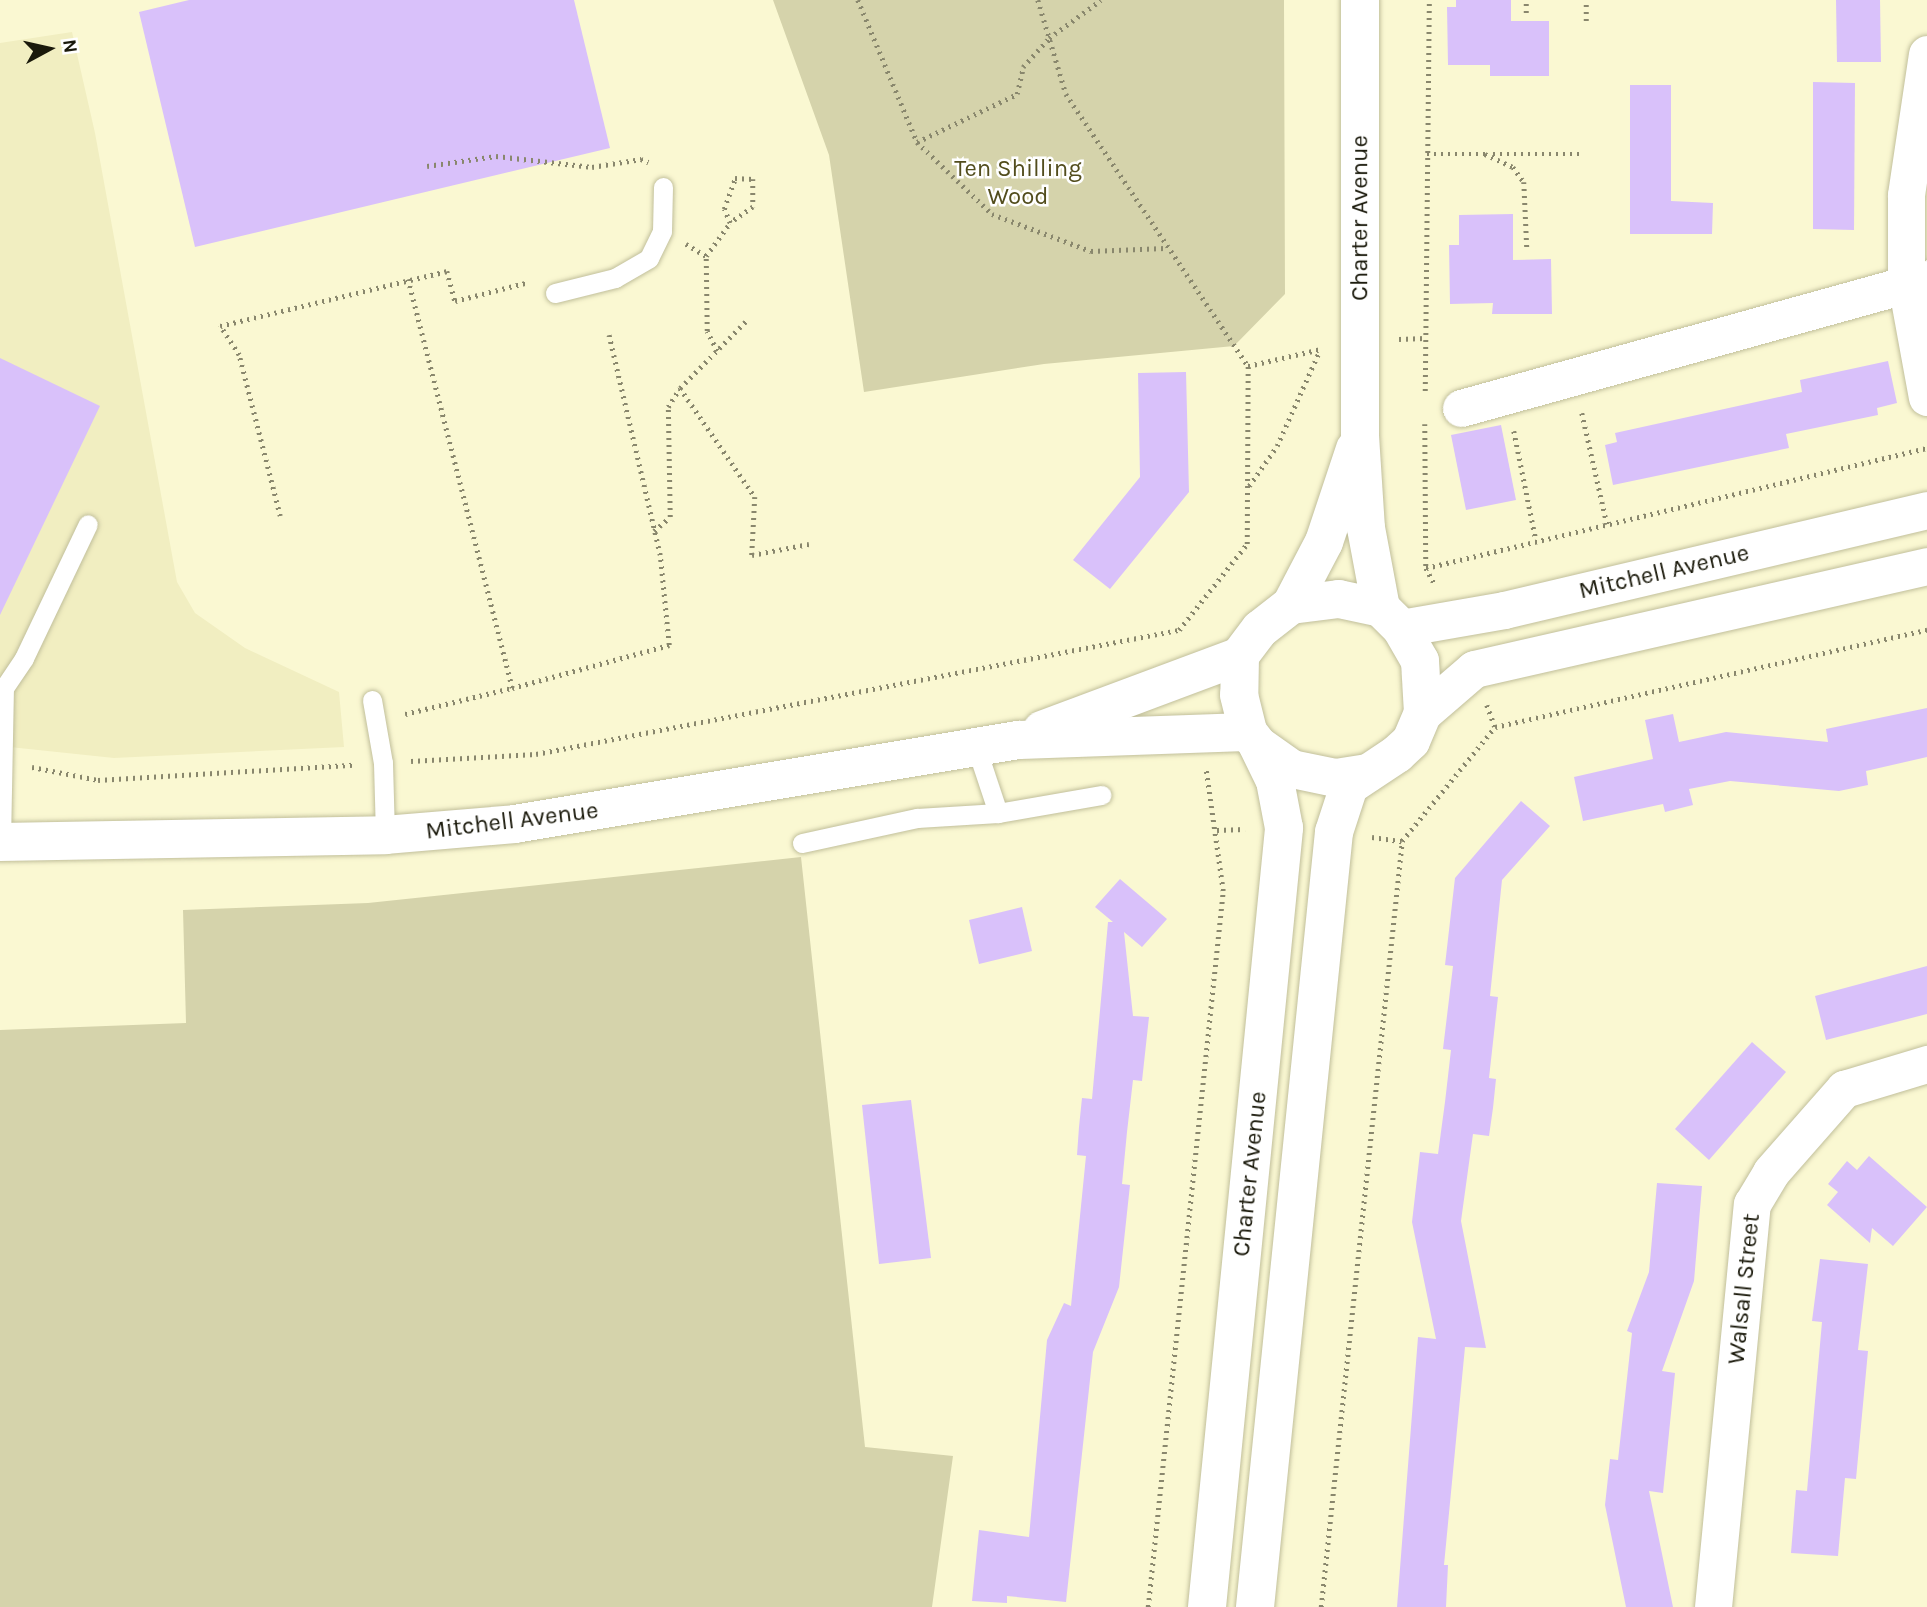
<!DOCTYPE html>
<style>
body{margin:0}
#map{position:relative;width:1927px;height:1607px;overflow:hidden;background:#faf8d2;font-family:Karla,sans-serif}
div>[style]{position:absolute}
.built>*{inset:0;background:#f1eec1}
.green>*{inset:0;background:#d5d3ab}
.building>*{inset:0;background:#d9c1fa}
.path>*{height:4.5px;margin-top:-2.25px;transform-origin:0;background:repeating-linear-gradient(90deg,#89876d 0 2px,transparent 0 7px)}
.roads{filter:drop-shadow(0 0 2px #c1bf9b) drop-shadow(0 0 2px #c1bf9b)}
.lane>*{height:19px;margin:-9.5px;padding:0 9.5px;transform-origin:9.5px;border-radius:9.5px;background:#fff}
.street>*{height:37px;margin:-18.5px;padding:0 18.5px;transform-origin:18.5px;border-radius:18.5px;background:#fff}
.secondary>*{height:38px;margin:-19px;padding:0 19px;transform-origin:19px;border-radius:19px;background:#fff}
span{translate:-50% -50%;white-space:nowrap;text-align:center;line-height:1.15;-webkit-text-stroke:5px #fff;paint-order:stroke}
.park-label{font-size:24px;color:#524d1d}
.street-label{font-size:24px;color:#1a190b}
.north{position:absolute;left:14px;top:14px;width:70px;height:70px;-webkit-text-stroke:5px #fff;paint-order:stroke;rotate:82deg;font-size:19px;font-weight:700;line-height:28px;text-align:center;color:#1a190b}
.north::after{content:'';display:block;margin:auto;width:24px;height:32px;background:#1a190b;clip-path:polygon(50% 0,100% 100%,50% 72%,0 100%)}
</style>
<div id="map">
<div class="built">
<div style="clip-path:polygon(72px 32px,95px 133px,177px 582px,195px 613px,245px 648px,339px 692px,344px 747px,114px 758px,0 746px,0 43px)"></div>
</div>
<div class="green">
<div style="clip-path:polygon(773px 0,1284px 0,1285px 294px,1234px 346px,1044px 364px,864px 392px,829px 155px)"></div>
<div style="clip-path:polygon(801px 857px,865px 1447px,953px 1456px,932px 1607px,0 1607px,0 1030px,186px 1023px,183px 910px,368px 903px)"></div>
</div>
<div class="building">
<div style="clip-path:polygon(189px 0,574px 0,610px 148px,195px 247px,139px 12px)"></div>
<div style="clip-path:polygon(1456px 0,1511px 0,1511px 21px,1549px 21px,1549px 76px,1490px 76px,1490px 65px,1448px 65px,1447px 7px,1456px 7px)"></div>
<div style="clip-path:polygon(1836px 0,1880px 0,1881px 62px,1837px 62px)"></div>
<div style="clip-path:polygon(1813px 82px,1855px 83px,1854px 230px,1813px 229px)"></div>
<div style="clip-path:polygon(1630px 85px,1671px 85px,1671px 201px,1713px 203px,1712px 234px,1630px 234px)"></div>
<div style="clip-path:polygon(1513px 214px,1513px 260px,1551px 259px,1552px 314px,1492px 314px,1493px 303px,1450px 304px,1449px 245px,1459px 245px,1459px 215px)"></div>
<div style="clip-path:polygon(0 358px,100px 406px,0 615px)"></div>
<div style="clip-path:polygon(1888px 361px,1897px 403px,1877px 408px,1878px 415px,1786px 434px,1789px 448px,1613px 485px,1605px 445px,1617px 442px,1615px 433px,1802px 392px,1800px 380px)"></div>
<div style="clip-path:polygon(1186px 372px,1189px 492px,1110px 589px,1073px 560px,1140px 477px,1138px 373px)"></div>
<div style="clip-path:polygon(1501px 425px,1516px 500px,1466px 510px,1451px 435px)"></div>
<div style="clip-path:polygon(1927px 708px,1927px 757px,1866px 771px,1868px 785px,1839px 791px,1730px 781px,1689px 789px,1693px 805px,1665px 812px,1663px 804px,1583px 821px,1574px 777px,1653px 759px,1645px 720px,1673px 714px,1679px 742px,1726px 732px,1828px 742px,1826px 729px)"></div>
<div style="clip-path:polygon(1521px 801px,1550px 826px,1502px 880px,1490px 996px,1498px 997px,1489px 1078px,1496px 1079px,1493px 1108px,1489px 1136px,1473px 1134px,1461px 1221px,1486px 1348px,1465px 1347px,1444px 1565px,1448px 1565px,1446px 1607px,1397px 1607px,1418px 1337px,1436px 1339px,1412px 1222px,1420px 1152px,1438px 1154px,1445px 1102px,1451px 1050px,1443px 1049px,1453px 966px,1445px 965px,1455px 878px)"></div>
<div style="clip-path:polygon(1120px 879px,1167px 919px,1142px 947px,1124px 932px,1133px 1016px,1149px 1017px,1142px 1081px,1133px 1080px,1127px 1132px,1122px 1184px,1130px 1185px,1119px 1287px,1093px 1352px,1066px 1602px,1007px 1596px,1007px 1603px,972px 1601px,979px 1530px,1029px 1537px,1047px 1340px,1064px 1303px,1071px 1306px,1086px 1156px,1077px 1155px,1079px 1127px,1082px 1098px,1092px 1099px,1108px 922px,1113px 922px,1095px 907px)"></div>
<div style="clip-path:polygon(1022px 907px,1032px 951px,979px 964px,969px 920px)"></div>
<div style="clip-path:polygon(1927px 966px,1927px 1014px,1826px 1040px,1815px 996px)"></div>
<div style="clip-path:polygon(1752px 1042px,1786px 1072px,1709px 1160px,1675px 1129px)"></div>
<div style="clip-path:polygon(911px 1100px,931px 1258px,879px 1264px,862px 1105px)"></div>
<div style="clip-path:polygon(1869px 1156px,1927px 1207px,1893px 1246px,1872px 1228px,1870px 1243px,1827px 1205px,1838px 1192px,1828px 1184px,1847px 1161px,1857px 1170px)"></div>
<div style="clip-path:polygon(1657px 1183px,1702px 1186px,1694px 1281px,1662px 1371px,1675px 1373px,1663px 1493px,1649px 1491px,1673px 1607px,1626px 1607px,1605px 1505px,1610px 1459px,1618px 1460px,1632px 1333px,1627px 1331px,1649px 1272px)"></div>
<div style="clip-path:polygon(1820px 1259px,1868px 1264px,1858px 1350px,1868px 1351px,1856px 1479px,1845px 1478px,1838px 1556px,1791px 1553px,1796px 1490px,1807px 1491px,1822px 1322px,1812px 1321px)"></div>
</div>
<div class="path">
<div style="left:858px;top:0;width:154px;rotate:67.4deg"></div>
<div style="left:917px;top:142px;width:104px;rotate:43.8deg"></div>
<div style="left:992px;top:214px;width:106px;rotate:20.5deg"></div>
<div style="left:1091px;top:251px;width:74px;rotate:-2.3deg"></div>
<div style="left:1038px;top:0;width:98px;rotate:73.4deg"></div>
<div style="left:1066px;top:94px;width:327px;rotate:56.2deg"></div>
<div style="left:1526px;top:13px;width:13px;rotate:-90deg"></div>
<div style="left:1586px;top:21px;width:21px;rotate:-90deg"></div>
<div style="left:917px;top:142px;width:111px;rotate:-25.6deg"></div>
<div style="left:1017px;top:94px;width:28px;rotate:-77deg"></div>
<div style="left:1023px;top:67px;width:39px;rotate:-48deg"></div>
<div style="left:1049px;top:38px;width:64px;rotate:-36.2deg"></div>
<div style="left:1427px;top:154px;width:58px"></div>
<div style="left:1485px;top:154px;width:31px;rotate:25deg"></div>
<div style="left:1513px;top:167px;width:19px;rotate:54deg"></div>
<div style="left:1524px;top:182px;width:66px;rotate:87.4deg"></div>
<div style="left:1493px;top:154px;width:91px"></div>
<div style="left:427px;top:166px;width:70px;rotate:-8.2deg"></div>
<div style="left:496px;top:156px;width:97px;rotate:6.5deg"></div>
<div style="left:592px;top:167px;width:50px;rotate:-9.3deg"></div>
<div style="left:641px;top:159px;width:8px;rotate:23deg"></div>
<div style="left:686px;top:244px;width:23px;rotate:31deg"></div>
<div style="left:1399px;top:339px;width:26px;rotate:-2deg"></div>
<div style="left:717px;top:351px;width:22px;rotate:-117deg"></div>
<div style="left:707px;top:331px;width:75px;rotate:-90.8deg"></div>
<div style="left:706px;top:256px;width:41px;rotate:-54deg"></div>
<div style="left:730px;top:223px;width:15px;rotate:-113deg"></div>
<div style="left:724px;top:209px;width:33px;rotate:-70deg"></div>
<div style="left:735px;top:178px;width:18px;rotate:3deg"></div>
<div style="left:753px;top:179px;width:28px;rotate:90deg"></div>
<div style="left:753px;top:207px;width:28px;rotate:145deg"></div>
<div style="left:680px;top:388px;width:95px;rotate:-45.4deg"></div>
<div style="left:1425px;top:391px;width:391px;rotate:-89.4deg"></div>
<div style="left:1582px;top:413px;width:114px;rotate:77.3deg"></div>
<div style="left:1425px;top:424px;width:144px;rotate:89.6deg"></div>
<div style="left:1426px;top:568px;width:19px;rotate:62deg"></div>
<div style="left:1514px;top:431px;width:111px;rotate:78.6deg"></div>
<div style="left:1249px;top:486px;width:49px;rotate:-55deg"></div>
<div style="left:1277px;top:446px;width:103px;rotate:-65.9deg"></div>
<div style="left:280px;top:516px;width:166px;rotate:-104.3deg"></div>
<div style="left:239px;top:355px;width:35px;rotate:-123deg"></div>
<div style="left:220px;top:326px;width:234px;rotate:-13.6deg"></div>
<div style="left:447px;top:271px;width:31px;rotate:75deg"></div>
<div style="left:455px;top:301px;width:76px;rotate:-14.4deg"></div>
<div style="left:654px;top:531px;width:21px;rotate:-41deg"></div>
<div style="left:670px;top:517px;width:110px;rotate:-91deg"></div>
<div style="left:668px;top:407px;width:22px;rotate:-58deg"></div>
<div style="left:680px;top:388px;width:132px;rotate:55.5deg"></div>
<div style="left:755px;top:497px;width:58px;rotate:93deg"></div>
<div style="left:752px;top:555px;width:58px;rotate:-10.9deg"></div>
<div style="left:1426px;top:568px;width:515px;rotate:-13.47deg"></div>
<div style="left:512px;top:688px;width:163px;rotate:-15.3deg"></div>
<div style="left:669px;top:645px;width:90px;rotate:-95.7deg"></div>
<div style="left:660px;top:555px;width:226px;rotate:-103.1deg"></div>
<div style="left:1487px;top:705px;width:23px;rotate:70deg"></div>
<div style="left:405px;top:714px;width:110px;rotate:-13.7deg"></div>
<div style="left:512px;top:688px;width:422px;rotate:-104.3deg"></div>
<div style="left:411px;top:761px;width:125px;rotate:-3.2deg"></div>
<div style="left:536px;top:754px;width:655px;rotate:-10.92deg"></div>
<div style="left:1179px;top:630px;width:110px;rotate:-51.7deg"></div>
<div style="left:1247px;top:544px;width:178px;rotate:-89.7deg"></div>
<div style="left:1248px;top:366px;width:75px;rotate:-13.1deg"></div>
<div style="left:32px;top:767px;width:67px;rotate:11.1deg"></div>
<div style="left:98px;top:780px;width:256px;rotate:-3.4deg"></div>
<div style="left:1217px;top:830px;width:28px;rotate:-2deg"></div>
<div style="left:1372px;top:837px;width:30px;rotate:8deg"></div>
<div style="left:1148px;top:1607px;width:720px;rotate:-84.02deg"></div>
<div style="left:1223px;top:891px;width:122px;rotate:-98deg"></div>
<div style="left:1321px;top:1607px;width:770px;rotate:-83.96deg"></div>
<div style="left:1402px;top:841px;width:147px;rotate:-50.8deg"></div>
<div style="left:1495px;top:727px;width:443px;rotate:-12.7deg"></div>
</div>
<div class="roads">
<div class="lane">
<div style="left:555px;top:293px;width:62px;rotate:-14deg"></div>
<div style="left:615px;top:278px;width:39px;rotate:-30deg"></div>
<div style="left:649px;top:258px;width:30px;rotate:-64deg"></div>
<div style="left:662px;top:231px;width:44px;rotate:-88.7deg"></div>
<div style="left:372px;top:700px;width:64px;rotate:80.1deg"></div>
<div style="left:383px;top:763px;width:72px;rotate:88.4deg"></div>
<div style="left:998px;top:813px;width:105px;rotate:-9.9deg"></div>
<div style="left:1px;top:842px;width:154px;rotate:-88.9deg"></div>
<div style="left:4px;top:688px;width:36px;rotate:-56deg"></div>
<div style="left:24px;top:658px;width:148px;rotate:-64.5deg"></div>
<div style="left:802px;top:843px;width:118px;rotate:-12.3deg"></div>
<div style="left:917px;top:818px;width:81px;rotate:-3.5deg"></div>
<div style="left:998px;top:813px;width:70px;rotate:-108.4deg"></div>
</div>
<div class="street">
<div style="left:1927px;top:54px;width:143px;rotate:98.5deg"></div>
<div style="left:1906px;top:195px;width:88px;rotate:90deg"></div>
<div style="left:1906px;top:283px;width:116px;rotate:79.6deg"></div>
<div style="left:1461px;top:408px;width:484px;rotate:-15.5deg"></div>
<div style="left:1401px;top:628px;width:105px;rotate:-9.9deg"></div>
<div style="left:1504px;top:610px;width:435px;rotate:-13.3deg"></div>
<div style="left:1423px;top:713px;width:67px;rotate:-40.8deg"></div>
<div style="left:1474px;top:669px;width:465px;rotate:-12.8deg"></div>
<div style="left:1713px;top:1607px;width:405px;rotate:-84.5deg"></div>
<div style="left:1752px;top:1204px;width:37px;rotate:-59deg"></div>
<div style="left:1771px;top:1172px;width:111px;rotate:-48.7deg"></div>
<div style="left:1844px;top:1089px;width:87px;rotate:-16.8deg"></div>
</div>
<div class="secondary">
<div style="left:1360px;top:0;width:436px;rotate:90deg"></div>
<div style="left:1360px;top:436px;width:92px;rotate:86.3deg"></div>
<div style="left:1366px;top:528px;width:81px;rotate:79.4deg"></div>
<div style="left:1291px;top:605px;width:71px;rotate:-62.4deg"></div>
<div style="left:1324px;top:542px;width:98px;rotate:-71.6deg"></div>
<div style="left:1042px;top:730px;width:211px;rotate:-20.5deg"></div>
<div style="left:0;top:842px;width:385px;rotate:-1deg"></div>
<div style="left:385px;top:835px;width:130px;rotate:-4.8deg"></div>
<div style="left:515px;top:824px;width:510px;rotate:-9.48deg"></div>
<div style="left:1018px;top:740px;width:230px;rotate:-2deg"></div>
<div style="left:1207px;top:1607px;width:783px;rotate:-84.35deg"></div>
<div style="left:1284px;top:828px;width:48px;rotate:-100.8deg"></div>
<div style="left:1275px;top:781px;width:39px;rotate:-116deg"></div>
<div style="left:1255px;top:1607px;width:779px;rotate:-84.18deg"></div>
<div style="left:1334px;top:832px;width:48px;rotate:-71.9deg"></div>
<div style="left:1349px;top:786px;width:58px;rotate:-33.7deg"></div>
<div style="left:1397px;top:754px;width:19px;rotate:-43deg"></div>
<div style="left:1411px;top:741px;width:30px;rotate:-67deg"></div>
<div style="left:1423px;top:713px;width:52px;rotate:-93.3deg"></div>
<div style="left:1420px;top:661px;width:38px;rotate:-120deg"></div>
<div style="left:1401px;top:628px;width:28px;rotate:-135deg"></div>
<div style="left:1381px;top:608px;width:43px;rotate:-167.9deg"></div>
<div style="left:1339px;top:599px;width:48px;rotate:172.9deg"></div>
<div style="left:1291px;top:605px;width:39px;rotate:142deg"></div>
<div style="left:1260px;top:629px;width:34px;rotate:127deg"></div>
<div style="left:1240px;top:656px;width:39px;rotate:91deg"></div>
<div style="left:1239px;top:695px;width:38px;rotate:76deg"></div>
<div style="left:1248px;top:732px;width:16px;rotate:52deg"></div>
<div style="left:1258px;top:745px;width:42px;rotate:35.2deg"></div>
<div style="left:1292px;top:769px;width:45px;rotate:11.6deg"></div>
<div style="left:1336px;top:778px;width:32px;rotate:-9deg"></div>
</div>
</div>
<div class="park-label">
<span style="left:1018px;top:183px">Ten Shilling<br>Wood</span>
</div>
<div class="street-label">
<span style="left:1360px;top:218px;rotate:-90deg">Charter Avenue</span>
<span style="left:1664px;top:572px;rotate:-13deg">Mitchell Avenue</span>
<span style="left:512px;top:821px;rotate:-7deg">Mitchell Avenue</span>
<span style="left:1250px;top:1174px;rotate:-84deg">Charter Avenue</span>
<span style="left:1744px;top:1289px;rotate:-84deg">Walsall Street</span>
</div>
<div class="north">N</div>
</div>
